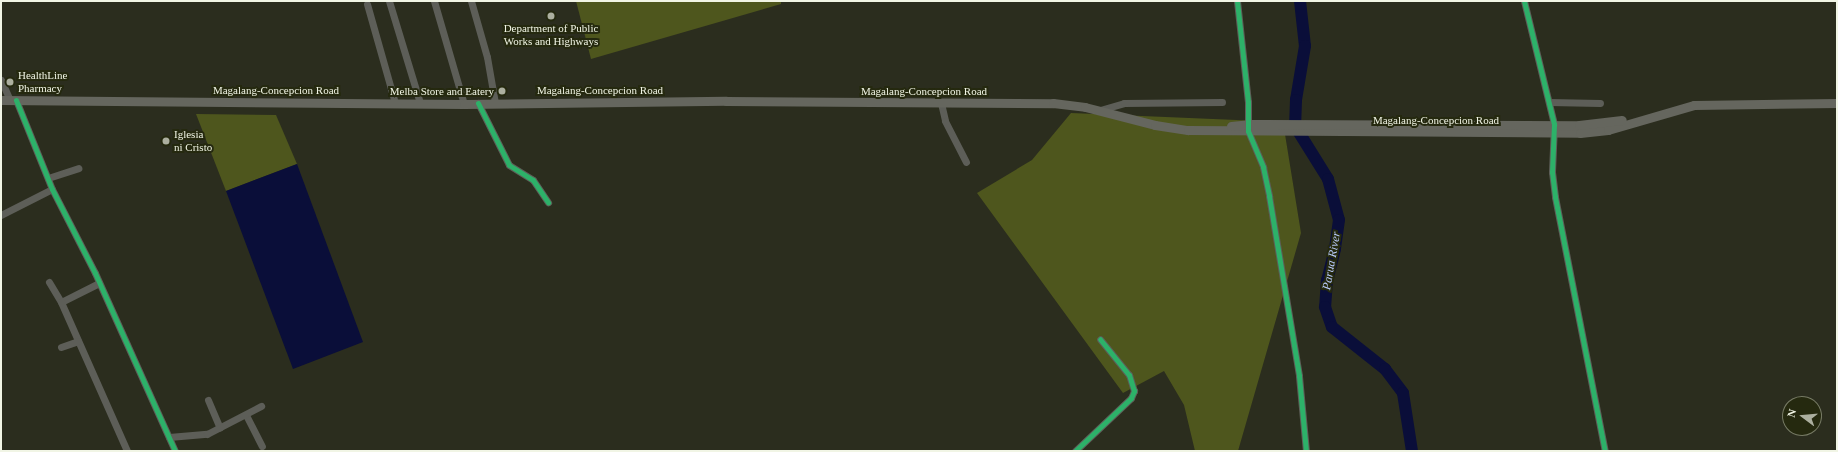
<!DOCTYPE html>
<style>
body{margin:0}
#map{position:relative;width:1838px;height:452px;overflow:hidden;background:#2b2d1e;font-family:Georgia,serif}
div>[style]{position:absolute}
.green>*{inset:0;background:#4e561d}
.water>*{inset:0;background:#0a0e39}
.river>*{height:12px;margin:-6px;padding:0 6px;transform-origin:6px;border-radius:6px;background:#0a0e39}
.minor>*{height:7px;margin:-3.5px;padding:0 3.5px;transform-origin:3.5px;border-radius:3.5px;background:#5d5e58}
.major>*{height:9px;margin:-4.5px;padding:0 4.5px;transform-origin:4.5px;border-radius:4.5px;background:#65665e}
.cycleway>*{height:5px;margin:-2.5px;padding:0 2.5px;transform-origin:2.5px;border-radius:2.5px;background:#2db169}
.dots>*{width:11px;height:11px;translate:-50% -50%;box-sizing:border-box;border:2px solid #25290f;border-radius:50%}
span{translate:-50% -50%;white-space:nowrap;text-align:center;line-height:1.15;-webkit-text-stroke:4px #25290f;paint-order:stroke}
.poi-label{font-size:11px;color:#f1f5e5}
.left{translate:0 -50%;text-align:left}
.right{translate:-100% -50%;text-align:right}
.street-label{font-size:11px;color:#f1f5e5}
.water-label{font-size:12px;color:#b9cbfd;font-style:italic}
.frame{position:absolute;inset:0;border:2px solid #f1f5e5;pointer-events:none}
.north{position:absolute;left:1782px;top:396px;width:40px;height:40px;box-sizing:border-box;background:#25290f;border:1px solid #777b65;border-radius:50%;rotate:286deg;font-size:11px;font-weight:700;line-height:16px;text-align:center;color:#f1f5e5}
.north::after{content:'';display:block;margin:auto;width:14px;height:18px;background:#acaf9f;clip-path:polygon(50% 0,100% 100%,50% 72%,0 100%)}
</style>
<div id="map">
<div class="green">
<div style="clip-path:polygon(576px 1px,781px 1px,781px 4px,591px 59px)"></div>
<div style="clip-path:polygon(1071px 113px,1283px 122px,1301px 233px,1238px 451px,1195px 451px,1184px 405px,1164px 371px,1123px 393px,977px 193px,1032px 160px)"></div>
<div style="clip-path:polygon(196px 114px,276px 115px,297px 164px,226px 191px)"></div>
</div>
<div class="water">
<div style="clip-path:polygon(297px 164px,363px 342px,293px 369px,226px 191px)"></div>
</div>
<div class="river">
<div style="left:1300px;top:1px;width:45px;rotate:83.7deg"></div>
<div style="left:1305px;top:46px;width:55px;rotate:99.5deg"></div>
<div style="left:1296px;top:100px;width:26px;rotate:92deg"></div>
<div style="left:1295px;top:126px;width:62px;rotate:58.1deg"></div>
<div style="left:1328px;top:179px;width:42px;rotate:75deg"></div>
<div style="left:1339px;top:220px;width:29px;rotate:98deg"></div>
<div style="left:1335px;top:249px;width:32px;rotate:104deg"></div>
<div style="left:1327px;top:280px;width:27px;rotate:94deg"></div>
<div style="left:1325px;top:307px;width:21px;rotate:71deg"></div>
<div style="left:1332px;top:327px;width:68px;rotate:38.4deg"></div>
<div style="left:1385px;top:369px;width:30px;rotate:53deg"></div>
<div style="left:1403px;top:393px;width:59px;rotate:81.2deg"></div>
</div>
<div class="minor">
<div style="left:389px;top:1px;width:107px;rotate:73.1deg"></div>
<div style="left:434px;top:1px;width:107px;rotate:73.8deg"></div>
<div style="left:471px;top:1px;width:58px;rotate:74.1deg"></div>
<div style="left:487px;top:57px;width:47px;rotate:80.1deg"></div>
<div style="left:1237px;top:1px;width:102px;rotate:83.8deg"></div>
<div style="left:1248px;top:102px;width:29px;rotate:90deg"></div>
<div style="left:1248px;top:131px;width:39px;rotate:67deg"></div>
<div style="left:1263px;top:167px;width:30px;rotate:78deg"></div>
<div style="left:1269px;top:196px;width:182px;rotate:80.5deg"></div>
<div style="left:1299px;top:376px;width:75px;rotate:84.7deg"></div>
<div style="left:1524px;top:1px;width:127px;rotate:76.3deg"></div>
<div style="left:1554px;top:124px;width:48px;rotate:92.4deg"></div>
<div style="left:1552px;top:172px;width:25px;rotate:83deg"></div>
<div style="left:1555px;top:197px;width:259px;rotate:78.9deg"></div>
<div style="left:367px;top:4px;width:103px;rotate:74.2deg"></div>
<div style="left:1px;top:80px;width:22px;rotate:66deg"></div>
<div style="left:16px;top:100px;width:96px;rotate:68deg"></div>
<div style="left:52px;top:189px;width:94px;rotate:62.9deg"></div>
<div style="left:95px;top:273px;width:195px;rotate:65.8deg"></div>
<div style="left:1549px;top:102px;width:51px;rotate:1.1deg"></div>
<div style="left:478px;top:103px;width:69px;rotate:63.4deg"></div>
<div style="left:509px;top:165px;width:28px;rotate:32deg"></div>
<div style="left:533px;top:180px;width:27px;rotate:56deg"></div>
<div style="left:941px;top:103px;width:18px;rotate:77deg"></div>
<div style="left:945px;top:121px;width:46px;rotate:62.9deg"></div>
<div style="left:1100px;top:110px;width:25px;rotate:-16deg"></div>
<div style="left:1124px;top:103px;width:98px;rotate:-0.6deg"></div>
<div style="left:48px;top:178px;width:32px;rotate:-18deg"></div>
<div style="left:1px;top:215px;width:57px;rotate:-27deg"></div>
<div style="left:49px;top:282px;width:23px;rotate:59deg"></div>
<div style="left:99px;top:283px;width:42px;rotate:153.4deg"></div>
<div style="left:61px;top:302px;width:163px;rotate:66.1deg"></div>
<div style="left:61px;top:347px;width:18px;rotate:-19deg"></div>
<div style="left:208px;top:400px;width:30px;rotate:67deg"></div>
<div style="left:246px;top:415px;width:35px;rotate:63deg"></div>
<div style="left:169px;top:437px;width:38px;rotate:-5deg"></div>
<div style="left:207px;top:434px;width:61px;rotate:-27.4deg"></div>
<div style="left:1075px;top:451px;width:77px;rotate:-43.4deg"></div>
<div style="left:1131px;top:398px;width:8px;rotate:-67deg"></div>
<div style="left:1134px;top:391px;width:17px;rotate:-107deg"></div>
<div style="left:1129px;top:375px;width:46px;rotate:-128.9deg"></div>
</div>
<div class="major">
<div style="left:1px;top:100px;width:463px;rotate:0.5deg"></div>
<div style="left:464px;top:104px;width:262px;rotate:-0.7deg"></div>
<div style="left:726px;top:101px;width:327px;rotate:0.4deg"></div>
<div style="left:1053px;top:103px;width:32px;rotate:7deg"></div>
<div style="left:1085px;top:107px;width:72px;rotate:14.4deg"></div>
<div style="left:1155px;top:125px;width:33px;rotate:9deg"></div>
<div style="left:1188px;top:130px;width:392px;rotate:0.4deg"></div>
<div style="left:1580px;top:133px;width:28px;rotate:-6deg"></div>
<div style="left:1608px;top:130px;width:90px;rotate:-16.2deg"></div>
<div style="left:1694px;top:105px;width:143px;rotate:-0.8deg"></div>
<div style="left:1231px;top:126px;width:20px;rotate:-6deg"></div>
<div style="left:1251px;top:124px;width:328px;rotate:0.2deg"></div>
<div style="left:1579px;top:125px;width:43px;rotate:-6.6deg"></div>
</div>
<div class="cycleway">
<div style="left:1237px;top:1px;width:102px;rotate:83.8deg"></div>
<div style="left:1248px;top:102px;width:29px;rotate:90deg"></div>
<div style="left:1248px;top:131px;width:39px;rotate:67deg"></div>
<div style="left:1263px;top:167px;width:30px;rotate:78deg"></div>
<div style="left:1269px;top:196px;width:182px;rotate:80.5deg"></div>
<div style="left:1299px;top:376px;width:75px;rotate:84.7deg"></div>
<div style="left:1524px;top:1px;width:127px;rotate:76.3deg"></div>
<div style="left:1554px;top:124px;width:48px;rotate:92.4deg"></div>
<div style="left:1552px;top:172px;width:25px;rotate:83deg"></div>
<div style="left:1555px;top:197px;width:259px;rotate:78.9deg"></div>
<div style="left:16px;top:100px;width:96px;rotate:68deg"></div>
<div style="left:52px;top:189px;width:94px;rotate:62.9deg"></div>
<div style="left:95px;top:273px;width:195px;rotate:65.8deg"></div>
<div style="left:478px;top:103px;width:69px;rotate:63.4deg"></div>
<div style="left:509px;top:165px;width:28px;rotate:32deg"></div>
<div style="left:533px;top:180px;width:27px;rotate:56deg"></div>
<div style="left:1075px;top:451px;width:77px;rotate:-43.4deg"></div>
<div style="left:1131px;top:398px;width:8px;rotate:-67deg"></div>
<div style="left:1134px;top:391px;width:17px;rotate:-107deg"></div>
<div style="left:1129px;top:375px;width:46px;rotate:-128.9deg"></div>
</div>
<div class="dots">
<div style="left:551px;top:16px;background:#acaf9f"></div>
<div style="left:10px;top:82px;background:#acaf9f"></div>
<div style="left:502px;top:91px;background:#acaf9f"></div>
<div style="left:166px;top:141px;background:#acaf9f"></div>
</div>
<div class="poi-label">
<span style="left:551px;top:35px">Department of Public<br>Works and Highways</span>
<span class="left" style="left:18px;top:82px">HealthLine<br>Pharmacy</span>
<span class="right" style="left:494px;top:91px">Melba Store and Eatery</span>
<span class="left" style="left:174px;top:141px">Iglesia<br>ni Cristo</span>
</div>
<div class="street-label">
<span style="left:276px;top:90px">Magalang-Concepcion Road</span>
<span style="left:600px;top:90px">Magalang-Concepcion Road</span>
<span style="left:924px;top:91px">Magalang-Concepcion Road</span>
<span style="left:1436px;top:120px">Magalang-Concepcion Road</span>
</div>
<div class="water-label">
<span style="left:1332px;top:261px;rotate:-80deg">Parua River</span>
</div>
<div class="frame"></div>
<div class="north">N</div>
</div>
